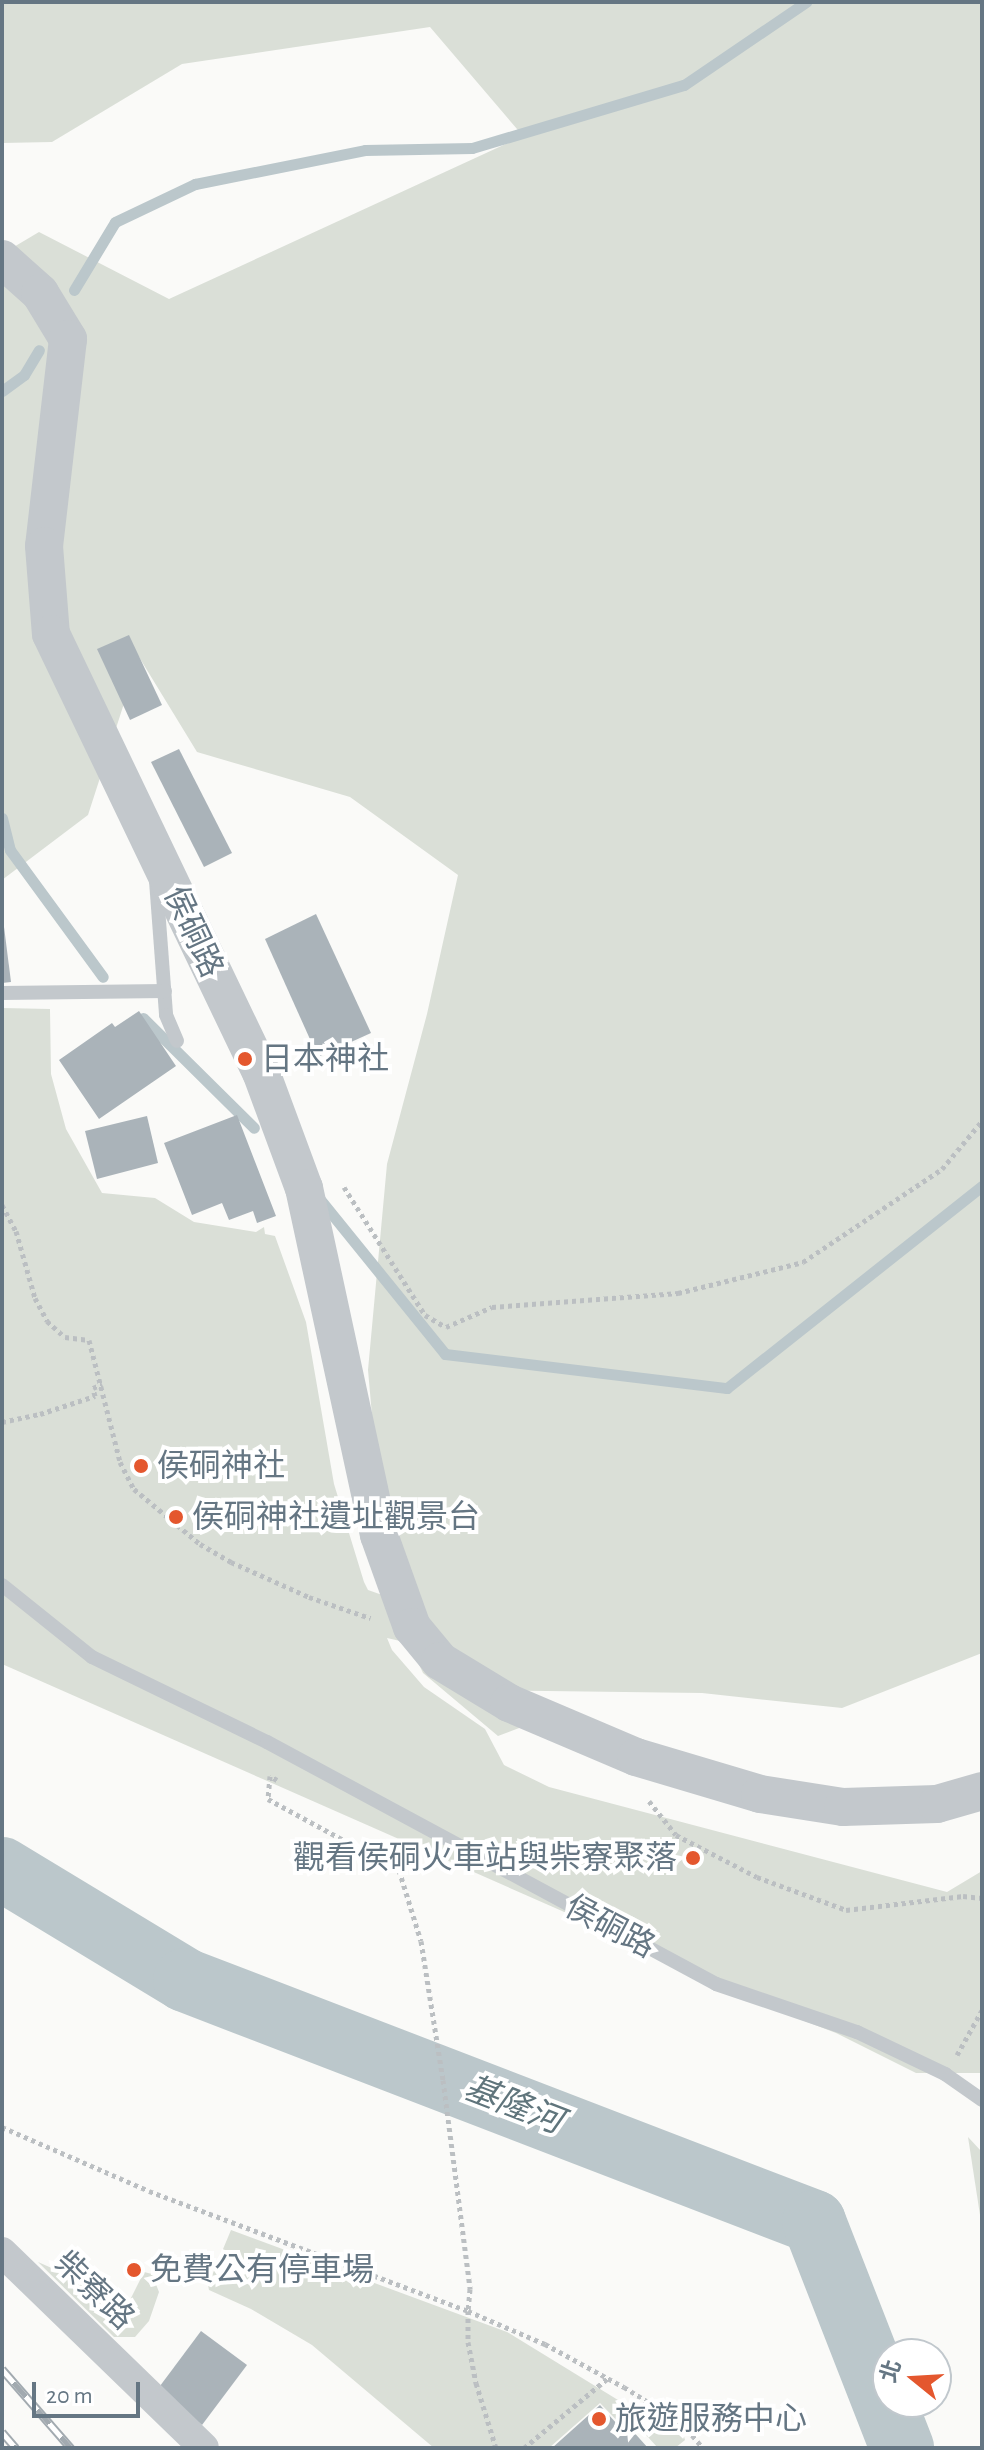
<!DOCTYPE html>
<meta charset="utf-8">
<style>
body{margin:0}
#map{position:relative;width:984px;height:2450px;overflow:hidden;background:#fafaf8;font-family:"Alegreya Sans","Noto Sans TC",sans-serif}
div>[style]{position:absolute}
.green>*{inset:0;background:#dadfd7}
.stream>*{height:11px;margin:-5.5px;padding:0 5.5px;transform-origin:5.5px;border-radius:5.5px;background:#bbc7cb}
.river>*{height:64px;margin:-32px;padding:0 32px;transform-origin:32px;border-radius:32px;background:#bbc7cb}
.building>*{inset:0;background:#aab3b9}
.path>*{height:5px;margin-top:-2.5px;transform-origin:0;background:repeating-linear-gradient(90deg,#bbbfc2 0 4px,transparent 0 8px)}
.service>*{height:14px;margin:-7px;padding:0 7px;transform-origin:7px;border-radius:7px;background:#c3c8cc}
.minor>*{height:30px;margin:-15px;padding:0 15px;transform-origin:15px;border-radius:15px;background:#c3c8cc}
.tertiary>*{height:38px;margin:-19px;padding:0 19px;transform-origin:19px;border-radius:19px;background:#c3c8cc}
.rail>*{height:9px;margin-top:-4.5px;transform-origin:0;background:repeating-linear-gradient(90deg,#fff 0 18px,#a2aab0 0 36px);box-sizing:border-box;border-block:2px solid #a2aab0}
.dots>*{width:22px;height:22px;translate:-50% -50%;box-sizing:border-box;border:4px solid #fff;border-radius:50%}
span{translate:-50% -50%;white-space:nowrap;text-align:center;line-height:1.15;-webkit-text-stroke:8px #fff;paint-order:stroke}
.street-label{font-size:32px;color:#657683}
.poi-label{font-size:32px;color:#657683}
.left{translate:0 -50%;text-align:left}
.right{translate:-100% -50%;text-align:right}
.water-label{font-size:34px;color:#60757c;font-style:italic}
.frame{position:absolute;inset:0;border:4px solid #657683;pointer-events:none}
.north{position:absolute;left:872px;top:2338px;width:80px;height:80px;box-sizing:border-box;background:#fff;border:2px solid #c1c8cd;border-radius:50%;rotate:288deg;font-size:22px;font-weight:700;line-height:32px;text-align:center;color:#657683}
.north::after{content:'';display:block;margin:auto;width:28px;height:36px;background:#e4572e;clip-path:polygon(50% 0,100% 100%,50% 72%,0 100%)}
.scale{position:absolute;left:32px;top:2382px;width:108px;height:36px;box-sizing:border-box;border:4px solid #657683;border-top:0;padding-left:10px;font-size:24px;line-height:28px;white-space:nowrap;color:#657683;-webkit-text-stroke:6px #fff;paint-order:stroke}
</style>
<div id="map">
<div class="green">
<div style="clip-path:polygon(2px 2px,982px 2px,982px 1653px,842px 1708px,702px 1693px,470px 1690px,527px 1725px,498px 1736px,423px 1673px,409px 1643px,387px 1638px,392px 1650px,424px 1687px,485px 1729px,504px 1765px,549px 1787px,947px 1892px,982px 1871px,982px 2073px,916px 2073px,836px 2033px,739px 1996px,562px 1911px,2px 1664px,2px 1008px,50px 1009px,51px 1074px,66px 1129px,102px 1193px,155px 1198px,194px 1222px,256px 1232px,264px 1227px,265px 1234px,275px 1236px,306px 1322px,334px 1484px,364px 1582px,368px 1590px,388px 1597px,368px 1370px,387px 1164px,427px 1014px,458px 875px,350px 797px,197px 752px,139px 657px,88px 815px,2px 880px,2px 254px,39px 232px,169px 299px,523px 136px,430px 27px,182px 64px,52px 142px,2px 143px)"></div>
<div style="clip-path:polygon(968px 2137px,982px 2152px,982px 2228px)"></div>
<div style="clip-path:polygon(231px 2230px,507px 2332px,618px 2400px,683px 2433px,685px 2440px,675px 2448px,658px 2448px,635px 2423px,626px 2430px,600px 2403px,549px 2448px,434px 2448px,312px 2345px,251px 2309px,209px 2290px,208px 2285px)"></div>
<div style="clip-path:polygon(38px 2262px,129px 2302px,144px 2272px,152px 2274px,159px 2292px,149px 2321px,135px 2337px,114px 2337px)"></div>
</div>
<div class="stream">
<div style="left:74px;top:290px;width:79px;rotate:-58.9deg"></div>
<div style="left:115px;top:222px;width:89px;rotate:-25.4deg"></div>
<div style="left:195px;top:184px;width:173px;rotate:-11.3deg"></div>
<div style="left:365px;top:150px;width:107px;rotate:-1.1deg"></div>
<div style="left:472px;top:148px;width:221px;rotate:-16.6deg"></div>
<div style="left:684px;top:85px;width:148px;rotate:-34.2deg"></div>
<div style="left:2px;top:391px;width:27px;rotate:-36deg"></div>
<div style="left:24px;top:375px;width:29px;rotate:-59deg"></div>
<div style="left:2px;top:818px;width:33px;rotate:76deg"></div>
<div style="left:10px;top:850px;width:157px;rotate:53.8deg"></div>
<div style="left:143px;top:1018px;width:156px;rotate:44.7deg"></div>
<div style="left:318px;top:1197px;width:202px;rotate:51deg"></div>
<div style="left:445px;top:1354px;width:284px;rotate:6.9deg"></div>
<div style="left:727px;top:1388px;width:325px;rotate:-38.4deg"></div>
</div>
<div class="river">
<div style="left:2px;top:1869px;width:214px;rotate:31.2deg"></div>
<div style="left:185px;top:1980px;width:674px;rotate:21.04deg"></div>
<div style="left:814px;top:2222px;width:243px;rotate:68.7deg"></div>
</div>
<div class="building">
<div style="clip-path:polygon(129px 635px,162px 705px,130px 720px,97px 649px)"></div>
<div style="clip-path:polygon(179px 749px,232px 853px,204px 867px,151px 762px)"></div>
<div style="clip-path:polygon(2px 911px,11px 982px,2px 983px)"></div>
<div style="clip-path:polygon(316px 914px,371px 1033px,318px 1057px,265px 939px)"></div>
<div style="clip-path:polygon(139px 1011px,176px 1066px,99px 1119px,59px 1060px,112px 1023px,115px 1027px)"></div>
<div style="clip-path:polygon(237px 1115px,276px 1216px,257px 1223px,253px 1211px,229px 1220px,222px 1203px,192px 1215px,164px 1143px)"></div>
<div style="clip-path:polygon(147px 1116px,158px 1163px,97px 1179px,85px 1131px)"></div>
<div style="clip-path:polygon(201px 2331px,247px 2365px,202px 2425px,157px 2390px)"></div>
<div style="clip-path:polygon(600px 2405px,626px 2434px,631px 2429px,648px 2448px,552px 2448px)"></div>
</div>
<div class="path">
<div style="left:344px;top:1187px;width:151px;rotate:57.7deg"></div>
<div style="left:425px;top:1315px;width:24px;rotate:30deg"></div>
<div style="left:446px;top:1327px;width:50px;rotate:-23.5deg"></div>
<div style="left:492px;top:1307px;width:187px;rotate:-4.3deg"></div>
<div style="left:678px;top:1293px;width:129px;rotate:-13.9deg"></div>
<div style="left:803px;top:1262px;width:167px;rotate:-33.8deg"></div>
<div style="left:942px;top:1169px;width:62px;rotate:-50.2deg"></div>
<div style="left:2px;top:1205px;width:30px;rotate:62deg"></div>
<div style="left:16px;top:1231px;width:70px;rotate:74.2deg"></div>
<div style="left:35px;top:1298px;width:26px;rotate:62deg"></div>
<div style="left:47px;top:1321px;width:24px;rotate:42deg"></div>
<div style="left:65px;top:1337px;width:24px;rotate:7deg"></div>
<div style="left:89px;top:1340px;width:126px;rotate:75.7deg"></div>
<div style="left:120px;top:1462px;width:30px;rotate:63deg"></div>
<div style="left:134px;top:1489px;width:86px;rotate:39.8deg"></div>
<div style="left:200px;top:1544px;width:36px;rotate:30deg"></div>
<div style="left:231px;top:1562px;width:85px;rotate:24.2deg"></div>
<div style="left:309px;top:1597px;width:65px;rotate:19deg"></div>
<div style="left:2px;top:1422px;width:39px;rotate:-12deg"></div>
<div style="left:40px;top:1414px;width:58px;rotate:-18.1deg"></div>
<div style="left:95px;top:1396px;width:8px;rotate:-104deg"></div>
<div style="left:93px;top:1388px;width:10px;rotate:-24deg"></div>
<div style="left:277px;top:1780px;width:8px;rotate:-150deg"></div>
<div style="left:270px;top:1776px;width:23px;rotate:95deg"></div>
<div style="left:268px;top:1799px;width:149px;rotate:28.5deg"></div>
<div style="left:399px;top:1870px;width:74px;rotate:72.8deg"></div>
<div style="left:421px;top:1941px;width:141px;rotate:81deg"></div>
<div style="left:443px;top:2080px;width:211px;rotate:82.6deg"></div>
<div style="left:470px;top:2289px;width:22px;rotate:95deg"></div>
<div style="left:468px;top:2311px;width:84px;rotate:23.2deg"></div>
<div style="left:545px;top:2344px;width:90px;rotate:28.6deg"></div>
<div style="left:624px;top:2387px;width:68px;rotate:31.8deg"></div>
<div style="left:682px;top:2423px;width:33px;rotate:50deg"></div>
<div style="left:649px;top:1801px;width:43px;rotate:51.5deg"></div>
<div style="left:676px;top:1835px;width:91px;rotate:27.4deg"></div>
<div style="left:757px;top:1877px;width:95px;rotate:20.3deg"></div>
<div style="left:846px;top:1910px;width:118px;rotate:-6.8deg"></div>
<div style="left:963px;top:1896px;width:19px;rotate:6deg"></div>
<div style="left:957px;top:2055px;width:51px;rotate:-60.9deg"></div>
<div style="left:2px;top:2127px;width:160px;rotate:23.5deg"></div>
<div style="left:149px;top:2191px;width:341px;rotate:20.6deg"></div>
<div style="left:468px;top:2311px;width:31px;rotate:90deg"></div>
<div style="left:468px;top:2342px;width:42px;rotate:79deg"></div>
<div style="left:476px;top:2383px;width:68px;rotate:72.9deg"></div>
<div style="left:524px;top:2448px;width:109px;rotate:-39.8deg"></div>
</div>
<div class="service">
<div style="left:156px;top:881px;width:134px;rotate:85.7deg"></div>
<div style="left:166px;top:1015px;width:28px;rotate:67deg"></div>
<div style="left:2px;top:993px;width:163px;rotate:-0.7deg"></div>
<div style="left:2px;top:1585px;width:115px;rotate:38.7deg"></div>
<div style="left:92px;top:1657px;width:195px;rotate:25.9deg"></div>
<div style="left:267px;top:1742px;width:510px;rotate:28.32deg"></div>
<div style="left:716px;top:1984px;width:149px;rotate:18.8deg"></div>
<div style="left:857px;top:2032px;width:98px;rotate:25.5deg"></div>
<div style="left:945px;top:2074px;width:45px;rotate:35.1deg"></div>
</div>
<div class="minor">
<div style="left:2px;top:2252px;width:281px;rotate:44.1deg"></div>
</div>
<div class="tertiary">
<div style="left:2px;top:259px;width:51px;rotate:41.8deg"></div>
<div style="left:40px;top:293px;width:54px;rotate:58.7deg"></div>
<div style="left:68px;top:339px;width:208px;rotate:96.6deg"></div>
<div style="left:44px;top:546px;width:88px;rotate:85.5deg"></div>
<div style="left:51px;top:634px;width:486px;rotate:64.4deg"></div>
<div style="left:261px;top:1072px;width:124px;rotate:69.7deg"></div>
<div style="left:304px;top:1188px;width:355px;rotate:77.8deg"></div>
<div style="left:379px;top:1535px;width:98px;rotate:70.3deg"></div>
<div style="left:412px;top:1627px;width:44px;rotate:50.5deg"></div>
<div style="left:440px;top:1661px;width:81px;rotate:31.3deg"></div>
<div style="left:509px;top:1703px;width:138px;rotate:23deg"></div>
<div style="left:636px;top:1757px;width:129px;rotate:16.6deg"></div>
<div style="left:760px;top:1794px;width:84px;rotate:8.9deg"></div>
<div style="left:843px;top:1807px;width:94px;rotate:-1.8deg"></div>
<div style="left:937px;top:1804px;width:47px;rotate:-16.1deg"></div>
</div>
<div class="rail">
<div style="left:2px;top:2369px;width:105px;rotate:48.9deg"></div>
<div style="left:2px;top:2432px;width:21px;rotate:49deg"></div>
</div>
<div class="dots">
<div style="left:245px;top:1059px;background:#e4572e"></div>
<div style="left:141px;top:1466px;background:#e4572e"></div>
<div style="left:176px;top:1517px;background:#e4572e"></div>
<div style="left:693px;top:1858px;background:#e4572e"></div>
<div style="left:134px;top:2270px;background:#e4572e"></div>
<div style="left:599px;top:2419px;background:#e4572e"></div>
</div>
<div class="street-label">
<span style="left:193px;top:932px;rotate:65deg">侯硐路</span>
<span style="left:610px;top:1927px;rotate:28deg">侯硐路</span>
<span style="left:94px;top:2291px;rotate:44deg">柴寮路</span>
</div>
<div class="poi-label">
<span class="left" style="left:261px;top:1059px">日本神社</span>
<span class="left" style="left:157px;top:1466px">侯硐神社</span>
<span class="left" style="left:192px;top:1517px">侯硐神社遺址觀景台</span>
<span class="right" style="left:677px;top:1858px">觀看侯硐火車站與柴寮聚落</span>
<span class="left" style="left:150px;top:2270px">免費公有停車場</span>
<span class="left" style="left:615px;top:2419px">旅遊服務中心</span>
</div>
<div class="water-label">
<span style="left:513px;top:2106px;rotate:21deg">基隆河</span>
</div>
<div class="frame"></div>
<div class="north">北</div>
<div class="scale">20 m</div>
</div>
